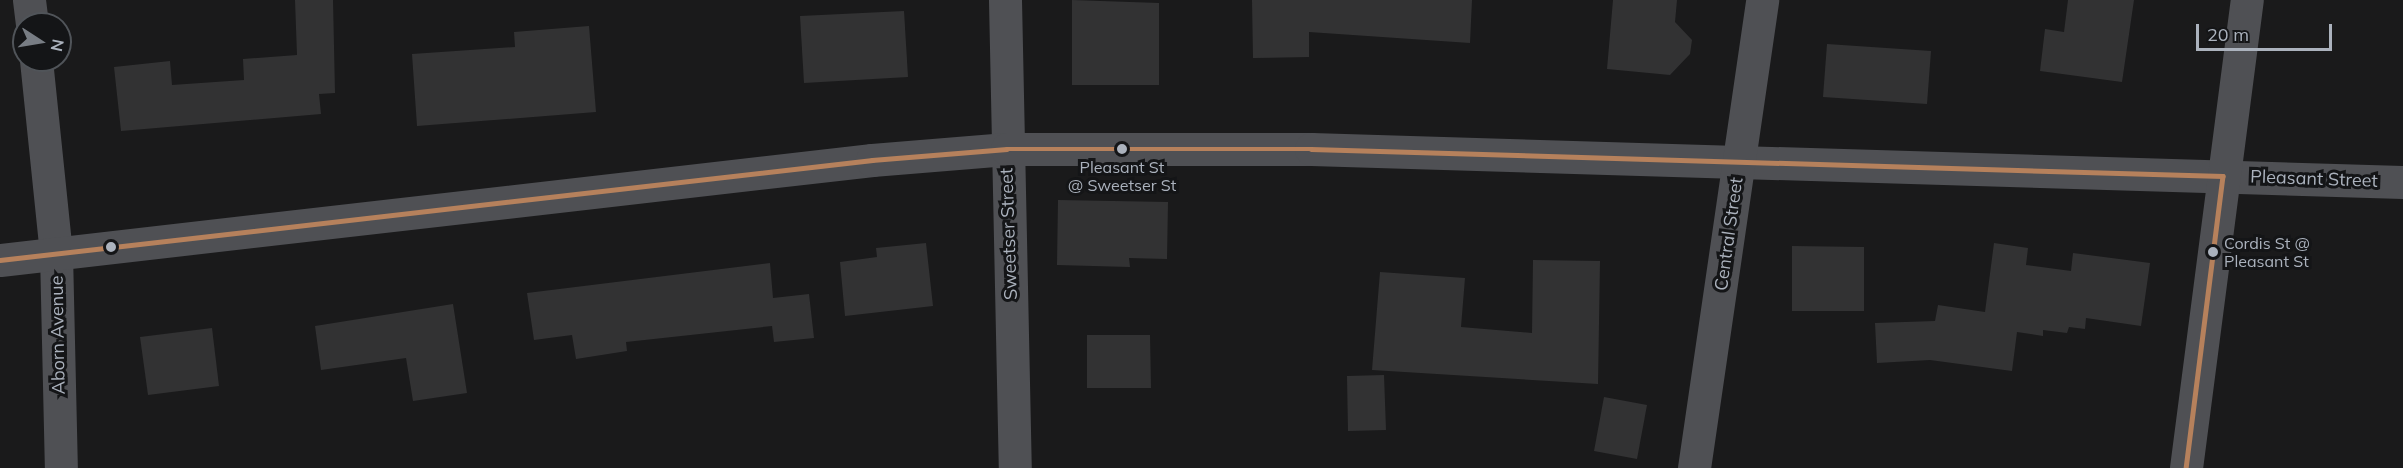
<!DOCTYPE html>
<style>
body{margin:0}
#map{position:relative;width:2403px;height:468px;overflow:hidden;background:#1a1a1b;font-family:Mulish,sans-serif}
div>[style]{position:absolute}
.building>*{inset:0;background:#323233}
.street>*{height:33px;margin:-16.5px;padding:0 16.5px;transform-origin:16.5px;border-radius:16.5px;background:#4f5054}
.bus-1>*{height:4.5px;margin:-2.25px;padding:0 2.25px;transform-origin:2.25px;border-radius:2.25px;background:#b6815c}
.dots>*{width:16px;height:16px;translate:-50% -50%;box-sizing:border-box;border:3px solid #141517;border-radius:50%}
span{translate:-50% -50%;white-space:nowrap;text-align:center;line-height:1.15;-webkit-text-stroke:6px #141517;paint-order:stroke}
.bus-label{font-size:16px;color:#abb2bd}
.left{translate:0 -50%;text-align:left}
.street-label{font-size:18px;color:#abb2bd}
.north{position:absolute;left:12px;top:12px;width:60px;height:60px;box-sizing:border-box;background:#141517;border:2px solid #505459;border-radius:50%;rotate:102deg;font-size:16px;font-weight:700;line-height:24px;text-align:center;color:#abb2bd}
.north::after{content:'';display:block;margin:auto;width:21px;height:27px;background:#787d84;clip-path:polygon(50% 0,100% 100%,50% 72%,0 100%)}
.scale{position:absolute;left:2196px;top:24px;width:136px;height:27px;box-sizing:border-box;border:3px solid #abb2bd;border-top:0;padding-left:8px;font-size:18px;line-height:21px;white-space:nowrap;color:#abb2bd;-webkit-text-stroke:4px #141517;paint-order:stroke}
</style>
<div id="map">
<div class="building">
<div style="clip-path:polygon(295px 0,333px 0,335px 93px,319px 94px,321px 114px,121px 131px,114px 67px,170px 61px,172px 85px,244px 80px,243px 59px,297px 55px)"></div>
<div style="clip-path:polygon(1072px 0,1159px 3px,1159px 85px,1072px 85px)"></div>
<div style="clip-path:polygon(1252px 0,1472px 0,1470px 43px,1309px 32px,1309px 57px,1253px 58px)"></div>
<div style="clip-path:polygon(1613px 0,1677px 0,1675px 22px,1692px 40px,1690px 54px,1670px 75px,1607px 69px)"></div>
<div style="clip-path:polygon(2068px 0,2134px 0,2122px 82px,2040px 71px,2045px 29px,2064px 32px)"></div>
<div style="clip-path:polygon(904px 11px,908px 77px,804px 83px,800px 16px)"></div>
<div style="clip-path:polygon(589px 26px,596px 112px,417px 126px,412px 54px,515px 47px,514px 32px)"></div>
<div style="clip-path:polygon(1827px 44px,1931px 51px,1927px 104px,1823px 97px)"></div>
<div style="clip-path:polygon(1058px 200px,1168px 202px,1167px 259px,1129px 258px,1130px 267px,1057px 265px)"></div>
<div style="clip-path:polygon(926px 243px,933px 306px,845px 316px,840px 262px,877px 257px,876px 248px)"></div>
<div style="clip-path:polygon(1994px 243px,2028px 248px,2026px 265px,2071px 271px,2073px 253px,2150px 263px,2141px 326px,2086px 318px,2085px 329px,2069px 327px,2067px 333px,2043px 330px,2043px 336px,2017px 332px,2012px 371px,1930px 360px,1877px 363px,1875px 323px,1935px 321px,1938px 305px,1985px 312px)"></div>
<div style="clip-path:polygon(1792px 246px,1864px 247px,1864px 311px,1792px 311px)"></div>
<div style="clip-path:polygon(1533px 260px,1600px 261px,1598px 384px,1372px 370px,1380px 272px,1465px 278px,1461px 327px,1532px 333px)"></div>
<div style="clip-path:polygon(770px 263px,773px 298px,809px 294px,814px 338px,774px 342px,772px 326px,626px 342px,627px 351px,576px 359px,572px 335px,534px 340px,527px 293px)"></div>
<div style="clip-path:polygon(453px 304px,467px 393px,413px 401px,406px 358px,321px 370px,315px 326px)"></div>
<div style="clip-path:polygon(212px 328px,219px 386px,148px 395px,140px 337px)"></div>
<div style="clip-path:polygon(1087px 335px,1150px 335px,1151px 388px,1087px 388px)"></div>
<div style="clip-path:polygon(1384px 375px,1386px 430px,1348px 431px,1347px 376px)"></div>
<div style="clip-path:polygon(1604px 397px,1647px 405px,1637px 459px,1594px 451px)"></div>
</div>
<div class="street">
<div style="left:29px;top:0;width:24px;rotate:83deg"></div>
<div style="left:1005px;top:0;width:468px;rotate:88.8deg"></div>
<div style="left:36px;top:60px;width:194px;rotate:84.1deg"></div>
<div style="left:56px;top:253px;width:215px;rotate:88.7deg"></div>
<div style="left:0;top:260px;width:878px;rotate:-6.54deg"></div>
<div style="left:872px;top:160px;width:135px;rotate:-4.7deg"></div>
<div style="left:1007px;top:149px;width:304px"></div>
<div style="left:1311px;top:149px;width:1092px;rotate:1.73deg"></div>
<div style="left:1694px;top:468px;width:473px;rotate:-81.7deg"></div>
<div style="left:2186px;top:468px;width:472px;rotate:-82.6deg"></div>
</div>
<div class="bus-1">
<div style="left:0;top:260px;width:878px;rotate:-6.54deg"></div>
<div style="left:872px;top:160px;width:135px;rotate:-4.7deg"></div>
<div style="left:1007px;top:149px;width:304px"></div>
<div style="left:1311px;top:149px;width:912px;rotate:1.7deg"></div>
<div style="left:2223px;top:176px;width:294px;rotate:97.2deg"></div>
</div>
<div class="dots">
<div style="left:1122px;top:149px;background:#abb2bd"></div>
<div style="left:111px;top:247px;background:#abb2bd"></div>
<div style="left:2213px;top:252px;background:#abb2bd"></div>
</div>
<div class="bus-label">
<span style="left:1122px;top:176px">Pleasant St<br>@ Sweetser St</span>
<span class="left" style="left:2224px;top:252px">Cordis St @<br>Pleasant St</span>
</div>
<div class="street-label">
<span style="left:2314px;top:179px;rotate:2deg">Pleasant Street</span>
<span style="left:1009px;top:234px;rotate:-92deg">Sweetser Street</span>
<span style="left:1729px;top:234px;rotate:-82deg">Central Street</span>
<span style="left:58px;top:335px;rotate:-91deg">Aborn Avenue</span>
</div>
<div class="north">N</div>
<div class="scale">20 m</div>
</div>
